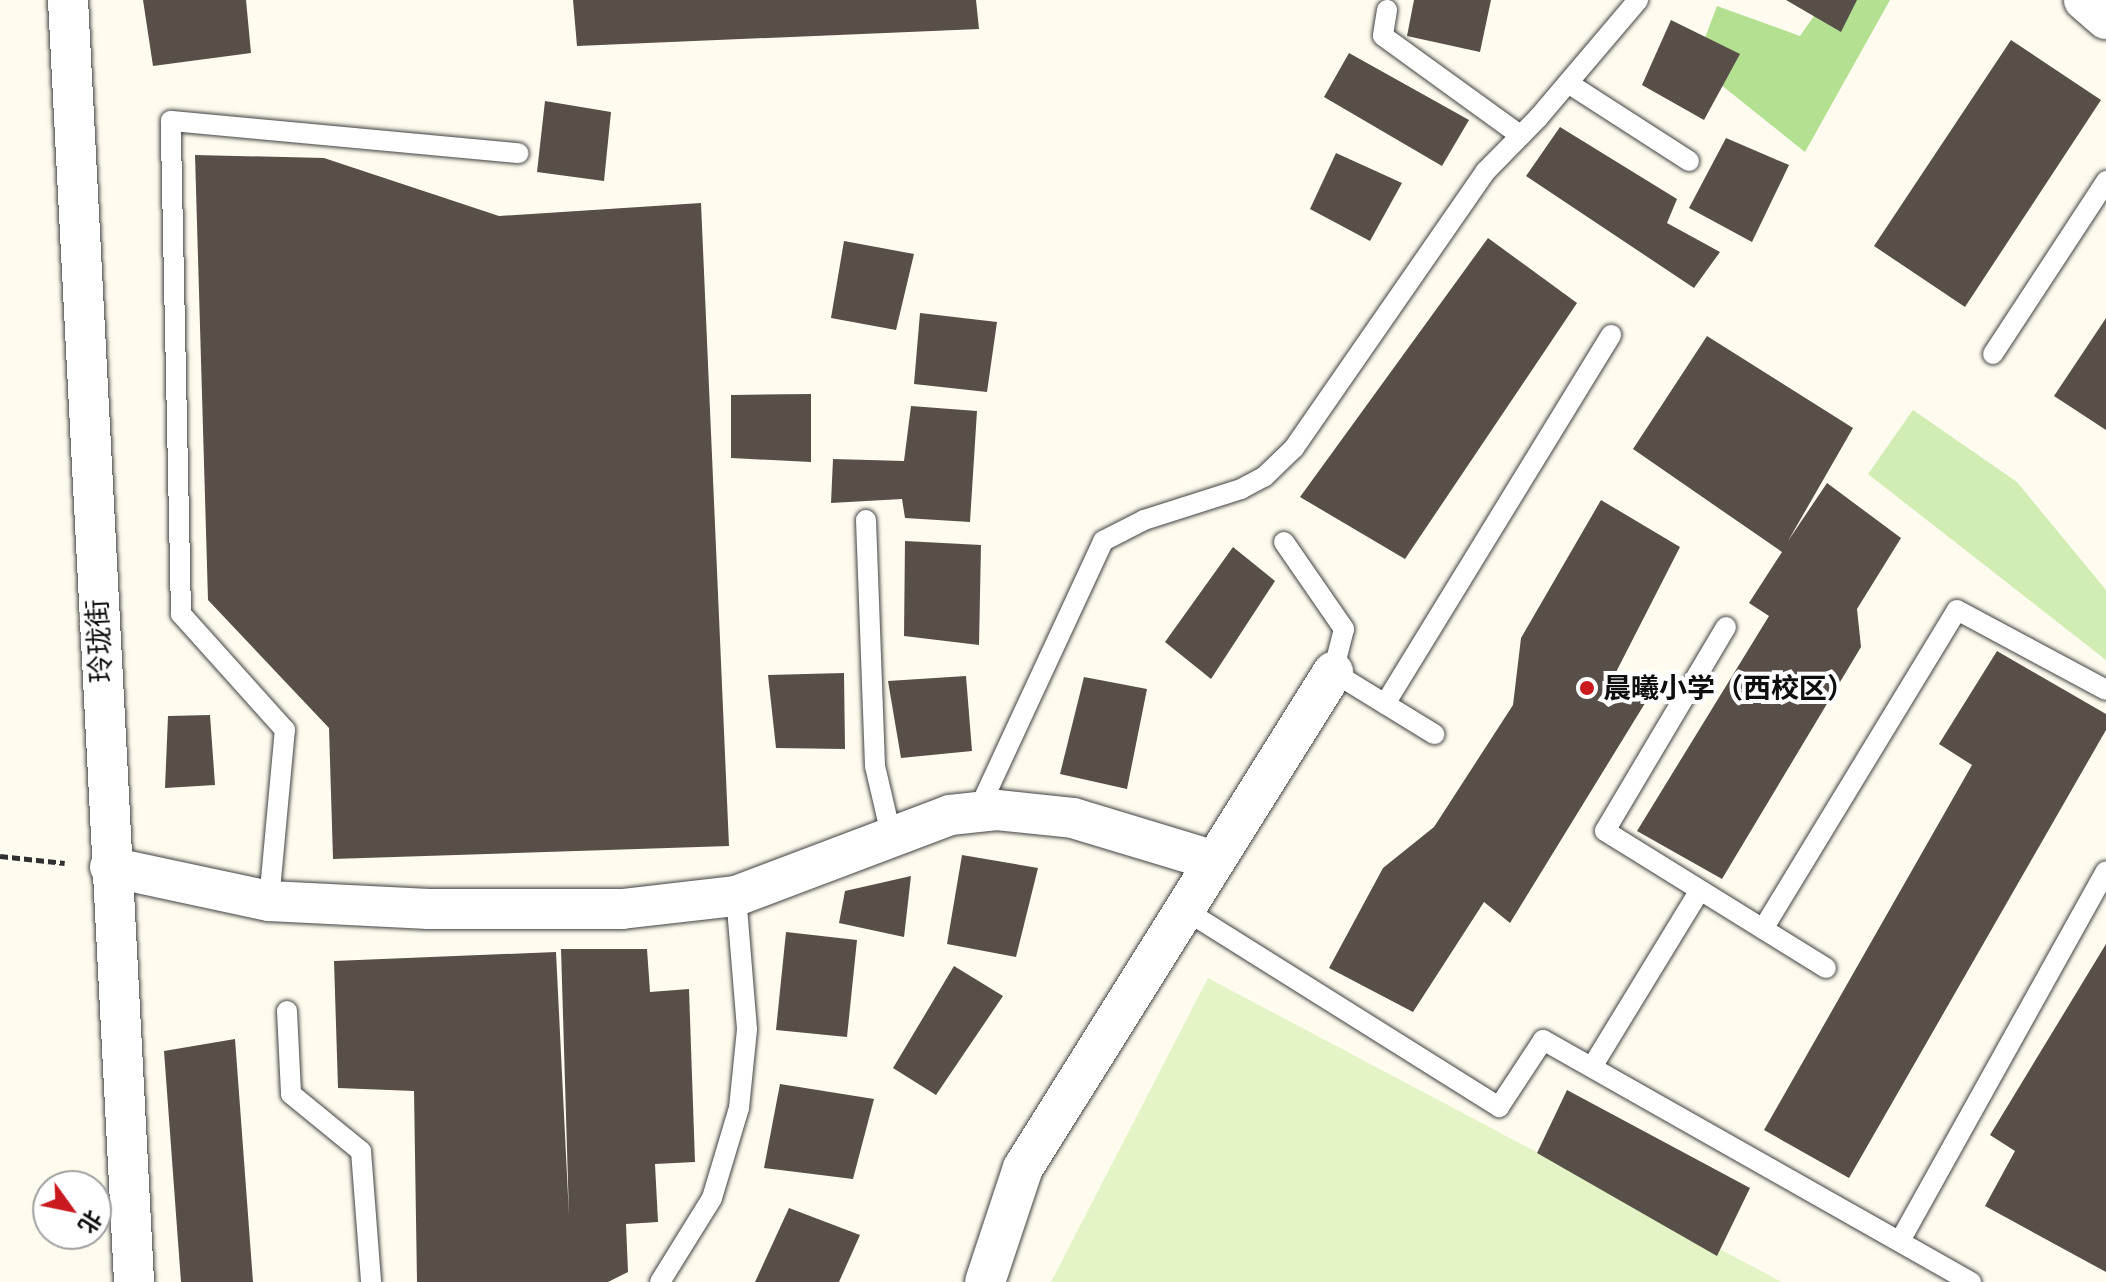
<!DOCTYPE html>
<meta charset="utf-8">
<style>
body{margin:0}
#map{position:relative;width:2106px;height:1282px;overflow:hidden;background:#fffcef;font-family:"Source Serif 4","Noto Sans SC",serif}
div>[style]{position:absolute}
.green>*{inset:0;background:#d1edb4}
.forest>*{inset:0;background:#b4e092}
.pitch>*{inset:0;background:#e4f4c7}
.building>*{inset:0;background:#584f49}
.path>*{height:5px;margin-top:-2.5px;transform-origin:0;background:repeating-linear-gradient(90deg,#303030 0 8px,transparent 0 12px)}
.roads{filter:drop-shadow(0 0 2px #414141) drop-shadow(0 0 2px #414141)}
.service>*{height:20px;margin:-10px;padding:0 10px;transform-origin:10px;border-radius:10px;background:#fff}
.minor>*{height:40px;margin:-20px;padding:0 20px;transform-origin:20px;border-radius:20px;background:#fff}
.dots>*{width:22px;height:22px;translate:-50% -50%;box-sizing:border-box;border:4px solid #fff;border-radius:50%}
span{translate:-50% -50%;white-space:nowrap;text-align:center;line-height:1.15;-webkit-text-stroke:8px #fff;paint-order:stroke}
.street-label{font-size:28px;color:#0e0e0e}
.poi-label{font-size:28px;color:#0e0e0e;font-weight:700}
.left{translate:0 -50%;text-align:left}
.north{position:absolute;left:32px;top:1170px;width:80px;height:80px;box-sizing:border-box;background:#fff;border:2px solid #9f9f9f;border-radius:50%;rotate:123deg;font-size:22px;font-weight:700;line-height:32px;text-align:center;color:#0e0e0e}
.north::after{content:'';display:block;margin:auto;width:28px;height:36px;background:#cb1920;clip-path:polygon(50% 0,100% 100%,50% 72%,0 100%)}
</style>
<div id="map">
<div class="green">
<div style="clip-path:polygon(1913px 410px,2017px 482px,2106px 590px,2106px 660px,1868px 474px)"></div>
</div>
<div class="forest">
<div style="clip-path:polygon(1825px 0,1890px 0,1805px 152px,1695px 64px,1717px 6px,1800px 36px)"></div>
</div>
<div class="pitch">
<div style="clip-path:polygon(1208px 978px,1782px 1282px,1051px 1282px)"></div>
</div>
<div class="building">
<div style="clip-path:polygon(143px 0,246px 0,251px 53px,153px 66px)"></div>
<div style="clip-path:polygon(573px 0,976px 0,979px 29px,577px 46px)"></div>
<div style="clip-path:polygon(1414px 0,1491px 0,1480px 52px,1407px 36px)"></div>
<div style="clip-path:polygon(1786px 0,1857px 0,1841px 32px)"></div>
<div style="clip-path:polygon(1671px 20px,1740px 54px,1704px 120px,1642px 85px)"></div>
<div style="clip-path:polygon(2011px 40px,2101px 100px,1965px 307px,1874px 246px)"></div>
<div style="clip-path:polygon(1349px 53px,1469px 120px,1442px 166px,1324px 97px)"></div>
<div style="clip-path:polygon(545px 101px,611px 112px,604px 181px,537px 172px)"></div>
<div style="clip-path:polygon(1560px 127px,1677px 199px,1667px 223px,1720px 252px,1694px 288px,1526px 176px)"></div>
<div style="clip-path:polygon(1726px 138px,1789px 165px,1752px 242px,1689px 208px)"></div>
<div style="clip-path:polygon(1336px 153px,1402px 183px,1370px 241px,1310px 209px)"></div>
<div style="clip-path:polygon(195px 155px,324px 158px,499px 216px,701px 203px,729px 846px,333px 859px,329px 728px,208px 600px)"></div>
<div style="clip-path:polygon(1488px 238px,1577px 303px,1405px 559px,1300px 497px)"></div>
<div style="clip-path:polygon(844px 241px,914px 254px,896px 330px,831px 318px)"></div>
<div style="clip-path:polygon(920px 313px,997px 322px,987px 392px,914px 384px)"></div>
<div style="clip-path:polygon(2106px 318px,2106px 430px,2054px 396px)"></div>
<div style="clip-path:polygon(1707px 336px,1853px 428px,1788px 541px,1827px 483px,1901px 538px,1857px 609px,1861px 647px,1722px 879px,1637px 831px,1769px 616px,1749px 603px,1782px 552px,1633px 449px)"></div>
<div style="clip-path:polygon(811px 394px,811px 462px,731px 458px,731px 395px)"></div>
<div style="clip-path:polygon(911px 406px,977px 411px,970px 522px,905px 518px,902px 499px,831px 503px,833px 459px,904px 461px)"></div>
<div style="clip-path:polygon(1601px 500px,1680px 547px,1613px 678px,1647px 700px,1510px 923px,1484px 902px,1413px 1012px,1329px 968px,1383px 868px,1434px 827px,1513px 705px,1521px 638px)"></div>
<div style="clip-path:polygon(905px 541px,981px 545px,979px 645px,904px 636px)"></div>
<div style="clip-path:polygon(1233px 547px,1275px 581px,1211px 679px,1165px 642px)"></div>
<div style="clip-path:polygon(1997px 651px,2106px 714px,2106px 730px,1849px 1178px,1764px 1130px,1972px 765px,1939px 744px)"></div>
<div style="clip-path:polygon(844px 673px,845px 749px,776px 748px,768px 675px)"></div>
<div style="clip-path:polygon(966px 676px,972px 751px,901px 758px,888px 681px)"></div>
<div style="clip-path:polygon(1084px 677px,1147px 689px,1127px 789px,1060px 774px)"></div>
<div style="clip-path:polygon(210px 715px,215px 785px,165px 788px,168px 716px)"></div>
<div style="clip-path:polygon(962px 855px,1038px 868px,1016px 957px,947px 944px)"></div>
<div style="clip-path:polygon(911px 876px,904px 937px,839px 923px,845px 891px)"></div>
<div style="clip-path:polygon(786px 932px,857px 940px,847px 1037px,776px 1030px)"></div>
<div style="clip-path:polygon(2106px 944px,2106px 1272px,1985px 1206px,2015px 1151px,1990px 1135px)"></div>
<div style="clip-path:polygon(561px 949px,647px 949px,650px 992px,689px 989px,695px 1162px,655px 1164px,658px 1222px,626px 1224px,628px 1272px,608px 1282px,417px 1282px,414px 1091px,338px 1088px,334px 961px,556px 952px,569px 1216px)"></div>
<div style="clip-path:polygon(954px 966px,1003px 996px,936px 1095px,893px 1068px)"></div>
<div style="clip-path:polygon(235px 1039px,253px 1282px,181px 1282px,164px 1051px)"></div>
<div style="clip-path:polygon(780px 1084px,874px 1099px,853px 1179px,764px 1168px)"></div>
<div style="clip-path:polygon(1567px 1090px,1750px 1188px,1717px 1256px,1537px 1153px)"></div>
<div style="clip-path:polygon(789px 1208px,860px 1235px,839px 1282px,755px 1282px)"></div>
</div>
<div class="path">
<div style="left:0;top:856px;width:65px;rotate:6.1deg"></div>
</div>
<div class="roads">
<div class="service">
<div style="left:1387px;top:10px;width:26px;rotate:99deg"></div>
<div style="left:1383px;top:36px;width:170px;rotate:35.9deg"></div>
<div style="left:1568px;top:83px;width:144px;rotate:32.8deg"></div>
<div style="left:1993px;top:354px;width:207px;rotate:-56.8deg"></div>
<div style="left:866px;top:520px;width:246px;rotate:87.9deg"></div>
<div style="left:875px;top:766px;width:75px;rotate:76.9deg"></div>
<div style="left:1284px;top:542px;width:106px;rotate:55.4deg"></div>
<div style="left:1344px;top:629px;width:44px;rotate:104.3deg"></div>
<div style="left:1333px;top:672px;width:119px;rotate:31.5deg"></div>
<div style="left:1726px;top:627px;width:237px;rotate:120.7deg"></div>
<div style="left:1605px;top:831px;width:260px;rotate:31.8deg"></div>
<div style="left:1385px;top:704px;width:433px;rotate:-58.5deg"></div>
<div style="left:977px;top:813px;width:300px;rotate:-65.1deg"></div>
<div style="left:1103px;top:541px;width:46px;rotate:-27.1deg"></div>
<div style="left:1144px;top:520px;width:102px;rotate:-17.7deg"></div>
<div style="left:1241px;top:489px;width:26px;rotate:-28deg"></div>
<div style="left:1264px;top:477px;width:42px;rotate:-44deg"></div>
<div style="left:1294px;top:448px;width:337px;rotate:-55.3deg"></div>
<div style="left:1486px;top:171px;width:74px;rotate:-45.5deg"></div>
<div style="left:1538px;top:118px;width:155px;rotate:-49.7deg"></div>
<div style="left:269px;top:901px;width:172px;rotate:-84.7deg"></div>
<div style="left:285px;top:730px;width:156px;rotate:-131.9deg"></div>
<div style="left:181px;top:614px;width:493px;rotate:-91.2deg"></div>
<div style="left:171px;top:121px;width:349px;rotate:5.3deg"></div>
<div style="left:1185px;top:910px;width:371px;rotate:32.1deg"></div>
<div style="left:1499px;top:1107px;width:80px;rotate:-56.7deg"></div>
<div style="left:1543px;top:1040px;width:492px;rotate:29.5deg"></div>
<div style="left:1763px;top:929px;width:373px;rotate:-58.7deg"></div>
<div style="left:1957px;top:610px;width:169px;rotate:28.2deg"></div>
<div style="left:287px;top:1011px;width:83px;rotate:87.2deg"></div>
<div style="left:291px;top:1094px;width:90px;rotate:39.2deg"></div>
<div style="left:361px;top:1151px;width:131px;rotate:85.6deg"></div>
<div style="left:1592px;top:1067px;width:207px;rotate:-58.6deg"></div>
<div style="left:1900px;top:1241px;width:423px;rotate:-60.9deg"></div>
<div style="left:660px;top:1282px;width:99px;rotate:-58.2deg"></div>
<div style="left:712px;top:1198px;width:94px;rotate:-73.3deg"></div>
<div style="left:739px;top:1108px;width:79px;rotate:-84.2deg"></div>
<div style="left:747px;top:1029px;width:133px;rotate:-94.7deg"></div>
</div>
<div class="minor">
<div style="left:68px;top:0;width:1284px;rotate:87.05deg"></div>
<div style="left:2084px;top:0;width:29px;rotate:41deg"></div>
<div style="left:110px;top:867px;width:163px;rotate:12.1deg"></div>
<div style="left:269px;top:901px;width:160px;rotate:2.9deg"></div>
<div style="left:429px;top:909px;width:193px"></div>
<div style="left:622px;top:909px;width:115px;rotate:-6.5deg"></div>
<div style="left:736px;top:896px;width:229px;rotate:-20.7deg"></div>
<div style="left:950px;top:815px;width:47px;rotate:-6.1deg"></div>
<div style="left:997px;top:810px;width:76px;rotate:6deg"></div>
<div style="left:1073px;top:818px;width:148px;rotate:16.8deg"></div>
<div style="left:985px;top:1282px;width:120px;rotate:-71.6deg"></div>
<div style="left:1023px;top:1168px;width:585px;rotate:-57.99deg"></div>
</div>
</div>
<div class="dots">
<div style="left:1587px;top:688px;background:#cb1920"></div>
</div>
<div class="street-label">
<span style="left:99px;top:641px;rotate:-93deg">玲珑街</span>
</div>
<div class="poi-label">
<span class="left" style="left:1603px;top:688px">晨曦小学（西校区）</span>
</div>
<div class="north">北</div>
</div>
